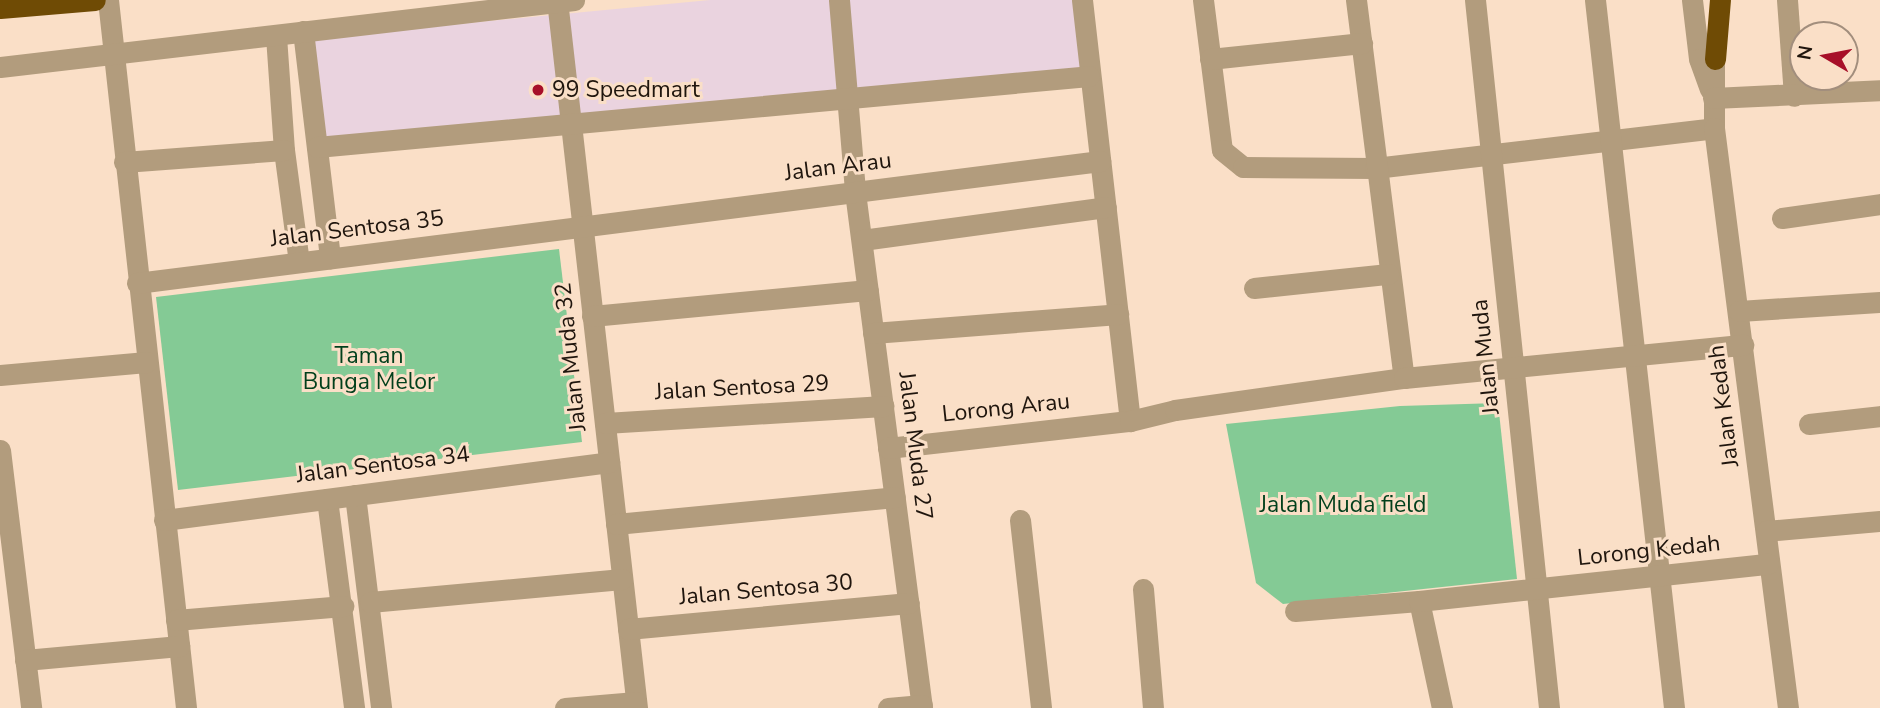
<!DOCTYPE html>
<style>
body{margin:0}
#map{position:relative;width:1880px;height:708px;overflow:hidden;background:#fadfc7;font-family:"Nunito Sans",sans-serif}
div>[style]{position:absolute}
.commercial>*{inset:0;background:#ead3df}
.green>*{inset:0;background:#84ca95}
.minor>*{height:21px;margin:-10.5px;padding:0 10.5px;transform-origin:10.5px;border-radius:10.5px;background:#b29c7d}
.highway>*{height:21px;margin:-10.5px;padding:0 10.5px;transform-origin:10.5px;border-radius:10.5px;background:#6f4b05}
.dots>*{width:19px;height:19px;translate:-50% -50%;box-sizing:border-box;border:4px solid #fadfc7;border-radius:50%}
span{translate:-50% -50%;white-space:nowrap;text-align:center;line-height:1.15;-webkit-text-stroke:6px #fadfc7;paint-order:stroke}
.poi-label{font-size:23px;color:#1f150d}
.left{translate:0 -50%;text-align:left}
.street-label{font-size:23px;color:#1f150d}
.park-label{font-size:23px;color:#013f1b}
.north{position:absolute;left:1789px;top:21px;width:70px;height:70px;box-sizing:border-box;background:#fadfc7;border:2px solid #a28e7d;border-radius:50%;rotate:280deg;font-size:19px;font-weight:700;line-height:28px;text-align:center;color:#1f150d}
.north::after{content:'';display:block;margin:auto;width:24px;height:32px;background:#a70f28;clip-path:polygon(50% 0,100% 100%,50% 72%,0 100%)}
</style>
<div id="map">
<div class="commercial">
<div style="clip-path:polygon(710px 0,1073px 0,1081px 71px,324px 141px,312px 38px)"></div>
</div>
<div class="green">
<div style="clip-path:polygon(559px 249px,582px 442px,178px 490px,156px 297px)"></div>
<div style="clip-path:polygon(1498px 403px,1517px 579px,1283px 604px,1256px 583px,1226px 424px,1400px 406px)"></div>
</div>
<div class="minor">
<div style="left:108px;top:0;width:712px;rotate:83.71deg"></div>
<div style="left:557px;top:0;width:713px;rotate:83.55deg"></div>
<div style="left:839px;top:0;width:193px;rotate:85.2deg"></div>
<div style="left:855px;top:192px;width:520px;rotate:82.6deg"></div>
<div style="left:1082px;top:0;width:424px;rotate:83.5deg"></div>
<div style="left:1203px;top:0;width:151px;rotate:82.8deg"></div>
<div style="left:1222px;top:150px;width:27px;rotate:39deg"></div>
<div style="left:1243px;top:167px;width:132px;rotate:0.4deg"></div>
<div style="left:1375px;top:168px;width:341px;rotate:-6.7deg"></div>
<div style="left:1356px;top:0;width:381px;rotate:82.8deg"></div>
<div style="left:1475px;top:0;width:712px;rotate:84.03deg"></div>
<div style="left:1595px;top:0;width:712px;rotate:83.63deg"></div>
<div style="left:1692px;top:0;width:59px;rotate:83.2deg"></div>
<div style="left:1699px;top:59px;width:32px;rotate:70deg"></div>
<div style="left:1787px;top:0;width:96px;rotate:85.8deg"></div>
<div style="left:303px;top:31px;width:229px;rotate:83.2deg"></div>
<div style="left:276px;top:36px;width:114px;rotate:86deg"></div>
<div style="left:284px;top:150px;width:113px;rotate:82.4deg"></div>
<div style="left:1714px;top:43px;width:85px;rotate:90deg"></div>
<div style="left:1714px;top:128px;width:585px;rotate:82.73deg"></div>
<div style="left:1210px;top:59px;width:153px;rotate:-6deg"></div>
<div style="left:0;top:67px;width:578px;rotate:-6.66deg"></div>
<div style="left:1713px;top:98px;width:167px;rotate:-2.7deg"></div>
<div style="left:317px;top:147px;width:775px;rotate:-5.25deg"></div>
<div style="left:124px;top:162px;width:160px;rotate:-4.3deg"></div>
<div style="left:1782px;top:218px;width:99px;rotate:-8.1deg"></div>
<div style="left:862px;top:240px;width:246px;rotate:-7.7deg"></div>
<div style="left:137px;top:283px;width:971px;rotate:-7.22deg"></div>
<div style="left:1254px;top:288px;width:135px;rotate:-6deg"></div>
<div style="left:1739px;top:311px;width:141px;rotate:-3.7deg"></div>
<div style="left:592px;top:316px;width:277px;rotate:-5.4deg"></div>
<div style="left:873px;top:333px;width:246px;rotate:-4.4deg"></div>
<div style="left:0;top:375px;width:147px;rotate:-5.1deg"></div>
<div style="left:605px;top:423px;width:279px;rotate:-3.5deg"></div>
<div style="left:1809px;top:424px;width:71px;rotate:-6.4deg"></div>
<div style="left:888px;top:448px;width:244px;rotate:-6.4deg"></div>
<div style="left:1130px;top:421px;width:46px;rotate:-13.7deg"></div>
<div style="left:1175px;top:410px;width:231px;rotate:-8deg"></div>
<div style="left:1404px;top:378px;width:341px;rotate:-5.6deg"></div>
<div style="left:0;top:450px;width:260px;rotate:83.1deg"></div>
<div style="left:355px;top:495px;width:215px;rotate:83deg"></div>
<div style="left:327px;top:499px;width:211px;rotate:82.6deg"></div>
<div style="left:164px;top:520px;width:449px;rotate:-7.4deg"></div>
<div style="left:1020px;top:520px;width:189px;rotate:83.6deg"></div>
<div style="left:616px;top:524px;width:280px;rotate:-5.5deg"></div>
<div style="left:1766px;top:531px;width:114px;rotate:-5deg"></div>
<div style="left:1143px;top:589px;width:119px;rotate:85.2deg"></div>
<div style="left:370px;top:602px;width:253px;rotate:-5.2deg"></div>
<div style="left:1295px;top:611px;width:124px;rotate:-4.6deg"></div>
<div style="left:176px;top:620px;width:168px;rotate:-4.8deg"></div>
<div style="left:628px;top:629px;width:282px;rotate:-5.3deg"></div>
<div style="left:25px;top:660px;width:155px;rotate:-5.2deg"></div>
<div style="left:565px;top:708px;width:71px;rotate:-4.8deg"></div>
<div style="left:888px;top:708px;width:34px;rotate:-5deg"></div>
<div style="left:1442px;top:708px;width:109px;rotate:-102.1deg"></div>
<div style="left:1419px;top:601px;width:351px;rotate:-6.1deg"></div>
</div>
<div class="highway">
<div style="left:0;top:8px;width:95px;rotate:-4.8deg"></div>
<div style="left:1715px;top:59px;width:59px;rotate:-85.2deg"></div>
</div>
<div class="dots">
<div style="left:538px;top:90px;background:#a70f28"></div>
</div>
<div class="poi-label">
<span class="left" style="left:552px;top:90px">99 Speedmart</span>
</div>
<div class="street-label">
<span style="left:838px;top:167px;rotate:-7deg">Jalan Arau</span>
<span style="left:357px;top:229px;rotate:-7deg">Jalan Sentosa 35</span>
<span style="left:571px;top:357px;rotate:-96deg">Jalan Muda 32</span>
<span style="left:1486px;top:357px;rotate:-96deg">Jalan Muda</span>
<span style="left:742px;top:388px;rotate:-3deg">Jalan Sentosa 29</span>
<span style="left:1724px;top:406px;rotate:-97deg">Jalan Kedah</span>
<span style="left:1006px;top:408px;rotate:-6deg">Lorong Arau</span>
<span style="left:915px;top:446px;rotate:83deg">Jalan Muda 27</span>
<span style="left:383px;top:465px;rotate:-7deg">Jalan Sentosa 34</span>
<span style="left:1649px;top:551px;rotate:-6deg">Lorong Kedah</span>
<span style="left:766px;top:590px;rotate:-5deg">Jalan Sentosa 30</span>
</div>
<div class="park-label">
<span style="left:369px;top:369px">Taman<br>Bunga Melor</span>
<span style="left:1343px;top:505px">Jalan Muda field</span>
</div>
<div class="north">N</div>
</div>
